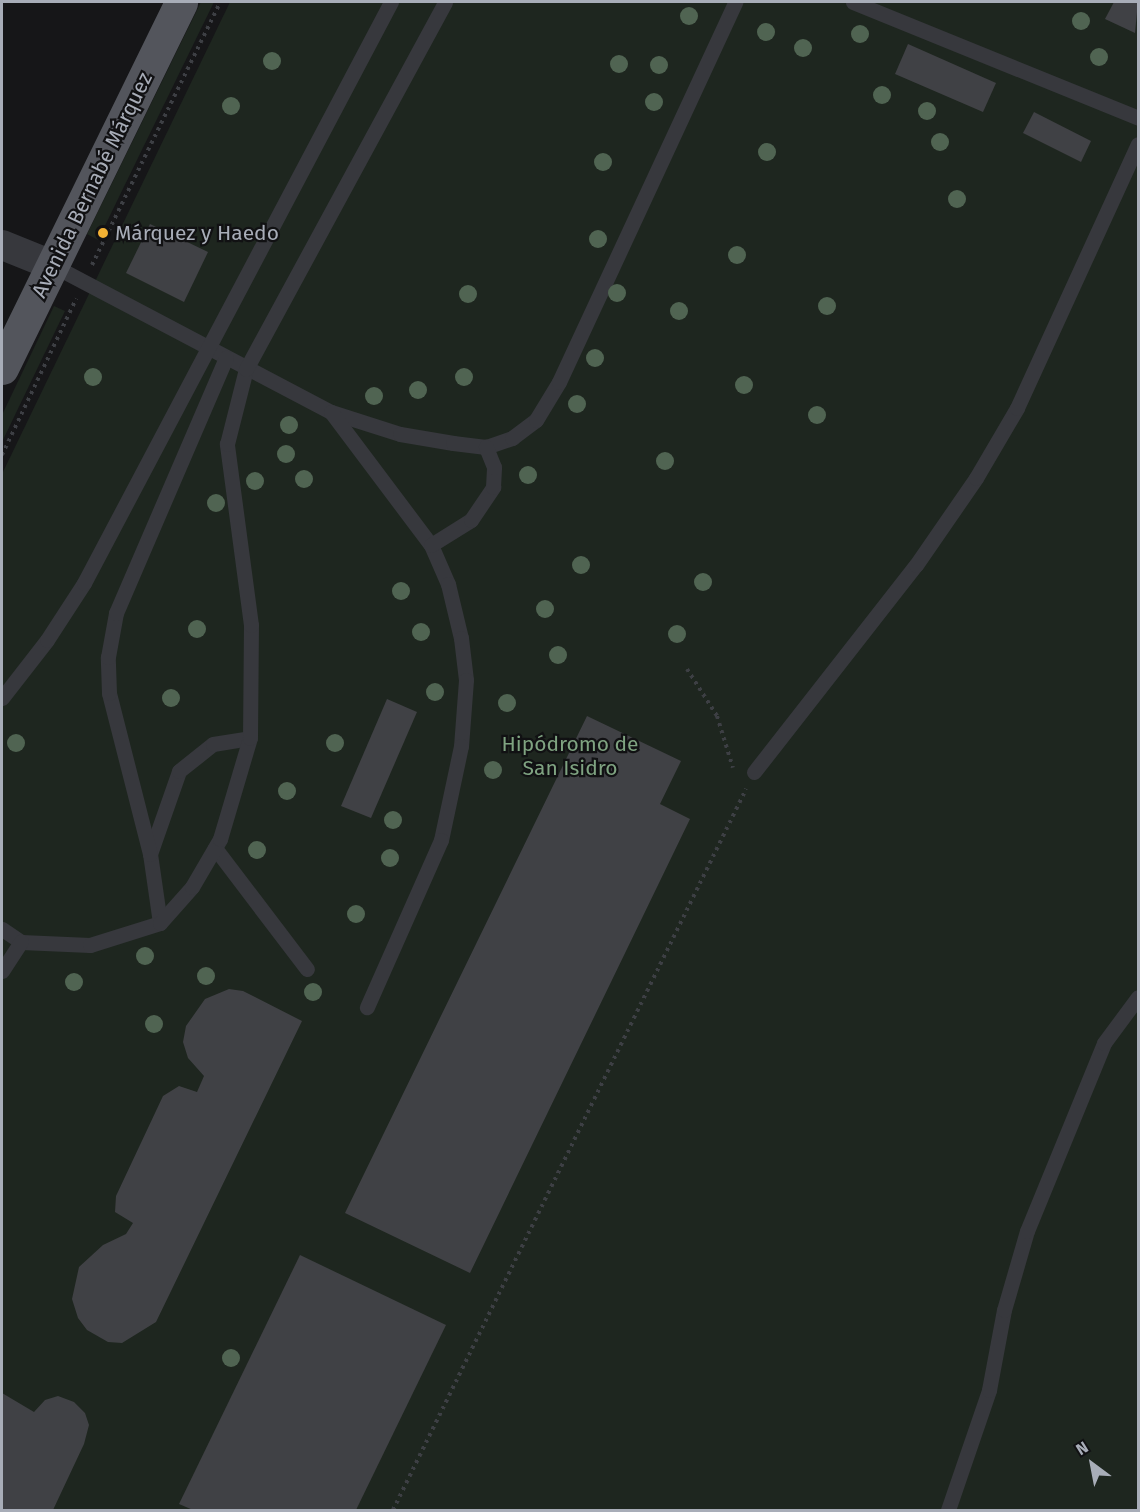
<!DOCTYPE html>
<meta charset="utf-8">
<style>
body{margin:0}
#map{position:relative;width:1140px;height:1512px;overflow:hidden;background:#161618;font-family:"Fira Sans",sans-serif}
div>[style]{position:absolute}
.green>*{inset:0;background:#1e261f}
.building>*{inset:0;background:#404145}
.path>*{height:4px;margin-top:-2px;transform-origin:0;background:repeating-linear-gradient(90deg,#3d3f44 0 3px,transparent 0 7.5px)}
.lane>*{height:15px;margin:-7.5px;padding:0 7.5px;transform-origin:7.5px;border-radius:7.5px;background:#37383d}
.street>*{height:30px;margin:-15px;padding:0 15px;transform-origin:15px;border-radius:15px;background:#37383d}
.primary>*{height:33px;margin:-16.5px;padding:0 16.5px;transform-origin:16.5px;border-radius:16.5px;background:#53555c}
.trees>*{width:18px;height:18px;margin:-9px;border-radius:50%;background:#506452}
.dots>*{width:16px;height:16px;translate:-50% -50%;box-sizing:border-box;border:3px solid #111113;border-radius:50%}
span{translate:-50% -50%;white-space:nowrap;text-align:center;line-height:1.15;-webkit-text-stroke:4.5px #111113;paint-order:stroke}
.street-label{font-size:21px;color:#a8adb8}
.poi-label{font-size:21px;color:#a8adb8}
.left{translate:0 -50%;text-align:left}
.park-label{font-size:21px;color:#7fa381}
.frame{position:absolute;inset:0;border:3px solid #a8adb8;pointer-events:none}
.north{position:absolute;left:1062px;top:1434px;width:60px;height:60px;-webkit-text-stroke:4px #111113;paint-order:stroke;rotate:328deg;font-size:16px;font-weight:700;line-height:24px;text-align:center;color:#a8adb8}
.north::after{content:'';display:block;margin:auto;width:21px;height:27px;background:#a8adb8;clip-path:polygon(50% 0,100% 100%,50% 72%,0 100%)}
</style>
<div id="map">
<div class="green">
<div style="clip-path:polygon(201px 2px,214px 2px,98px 240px,87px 234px)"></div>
<div style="clip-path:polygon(230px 2px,1138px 2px,1138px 1510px,2px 1510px,2px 474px)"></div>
<div style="clip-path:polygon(54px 306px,65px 311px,2px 442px,2px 415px)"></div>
</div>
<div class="building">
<div style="clip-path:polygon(1114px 2px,1138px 2px,1135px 33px,1105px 19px)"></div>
<div style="clip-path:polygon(908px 44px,996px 83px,983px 112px,895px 74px)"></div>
<div style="clip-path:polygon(1034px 112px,1091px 141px,1081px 162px,1023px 133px)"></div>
<div style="clip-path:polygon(150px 224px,208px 252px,184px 302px,126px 273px)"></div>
<div style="clip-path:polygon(387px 699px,417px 712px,371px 818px,341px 806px)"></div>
<div style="clip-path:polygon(587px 716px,681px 761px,660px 804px,690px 819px,470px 1273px,345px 1213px)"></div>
<div style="clip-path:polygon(229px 989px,243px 991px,302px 1021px,156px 1322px,122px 1343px,108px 1342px,87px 1330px,78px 1318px,72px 1299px,79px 1267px,103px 1245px,126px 1234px,133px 1223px,115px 1212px,116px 1196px,163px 1096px,179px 1086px,197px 1092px,204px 1076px,188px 1058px,183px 1042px,186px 1026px,205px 999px)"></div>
<div style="clip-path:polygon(300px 1255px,446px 1325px,356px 1510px,193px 1510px,179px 1504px)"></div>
<div style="clip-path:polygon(2px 1393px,34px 1412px,45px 1400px,58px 1396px,74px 1402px,85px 1413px,89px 1425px,84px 1444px,53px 1510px,2px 1510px)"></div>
</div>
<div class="path">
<div style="left:92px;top:265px;width:292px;rotate:-64deg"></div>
<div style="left:2px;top:455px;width:173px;rotate:-64.6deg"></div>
<div style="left:687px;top:669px;width:56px;rotate:57.4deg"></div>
<div style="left:717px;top:716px;width:54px;rotate:72.9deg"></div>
<div style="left:393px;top:1510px;width:803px;rotate:-63.91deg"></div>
</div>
<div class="lane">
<div style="left:853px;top:2px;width:308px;rotate:22.1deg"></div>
<div style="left:52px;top:265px;width:315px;rotate:27.8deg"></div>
<div style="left:331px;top:412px;width:72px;rotate:17.7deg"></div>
<div style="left:400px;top:434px;width:54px;rotate:9.6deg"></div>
<div style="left:453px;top:443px;width:33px;rotate:7deg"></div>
<div style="left:486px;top:447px;width:28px;rotate:-19deg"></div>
<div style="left:512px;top:438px;width:30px;rotate:-37deg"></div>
<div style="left:536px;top:420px;width:44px;rotate:-58.8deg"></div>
<div style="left:559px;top:382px;width:419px;rotate:-65.1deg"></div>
<div style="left:331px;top:412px;width:166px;rotate:53.1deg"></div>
<div style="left:431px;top:545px;width:43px;rotate:66.4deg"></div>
<div style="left:448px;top:584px;width:56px;rotate:76.5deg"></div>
<div style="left:461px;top:638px;width:42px;rotate:83.2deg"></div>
<div style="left:466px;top:680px;width:66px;rotate:94.3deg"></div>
<div style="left:461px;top:746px;width:96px;rotate:102deg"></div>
<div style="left:441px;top:840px;width:183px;rotate:113.9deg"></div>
<div style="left:431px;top:545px;width:47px;rotate:-32deg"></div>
<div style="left:471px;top:520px;width:40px;rotate:-56deg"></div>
<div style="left:493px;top:487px;width:20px;rotate:-87deg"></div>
<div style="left:494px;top:467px;width:22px;rotate:-112deg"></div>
<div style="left:2px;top:698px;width:73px;rotate:-52.2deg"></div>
<div style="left:47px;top:640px;width:68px;rotate:-57deg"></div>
<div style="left:84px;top:583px;width:657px;rotate:-62.15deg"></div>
<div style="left:754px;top:772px;width:263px;rotate:-52deg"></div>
<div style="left:916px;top:565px;width:106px;rotate:-55.4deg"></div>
<div style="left:976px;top:478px;width:81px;rotate:-59.6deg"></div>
<div style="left:1017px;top:408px;width:290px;rotate:-65.4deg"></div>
<div style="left:215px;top:848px;width:152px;rotate:52.8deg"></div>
<div style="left:150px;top:854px;width:88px;rotate:-70.7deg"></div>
<div style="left:179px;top:771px;width:43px;rotate:-38.5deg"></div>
<div style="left:213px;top:744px;width:37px;rotate:-9deg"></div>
<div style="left:160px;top:923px;width:70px;rotate:-98.2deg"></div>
<div style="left:150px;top:854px;width:166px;rotate:-104.3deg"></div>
<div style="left:109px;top:693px;width:36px;rotate:-92deg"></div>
<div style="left:108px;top:657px;width:45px;rotate:-79.7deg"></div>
<div style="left:116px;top:613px;width:278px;rotate:-66.7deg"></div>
<div style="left:2px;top:929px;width:23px;rotate:34deg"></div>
<div style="left:21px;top:942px;width:69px;rotate:2.5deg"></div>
<div style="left:90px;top:945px;width:73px;rotate:-17.4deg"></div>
<div style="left:160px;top:923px;width:48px;rotate:-48.4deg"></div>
<div style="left:192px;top:887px;width:56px;rotate:-59.7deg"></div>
<div style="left:220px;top:839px;width:105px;rotate:-73.5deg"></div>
<div style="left:250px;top:738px;width:113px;rotate:-89.5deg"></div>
<div style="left:251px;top:625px;width:183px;rotate:-97.6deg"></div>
<div style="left:227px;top:444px;width:77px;rotate:-75.8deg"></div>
<div style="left:246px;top:369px;width:417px;rotate:-61.5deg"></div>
<div style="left:2px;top:971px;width:35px;rotate:-57deg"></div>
<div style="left:948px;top:1510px;width:127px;rotate:-71.1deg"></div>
<div style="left:989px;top:1390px;width:81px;rotate:-79.4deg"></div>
<div style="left:1004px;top:1310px;width:82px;rotate:-73.8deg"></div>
<div style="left:1027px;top:1231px;width:203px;rotate:-67.7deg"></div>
<div style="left:1104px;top:1043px;width:57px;rotate:-53.5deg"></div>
</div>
<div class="street">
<div style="left:2px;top:245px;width:54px;rotate:21.8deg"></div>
</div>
<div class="primary">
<div style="left:2px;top:368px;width:407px;rotate:-63.9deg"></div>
</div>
<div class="trees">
<div style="left:689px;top:16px"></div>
<div style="left:1081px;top:21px"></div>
<div style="left:766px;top:32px"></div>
<div style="left:860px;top:34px"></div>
<div style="left:803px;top:48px"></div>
<div style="left:1099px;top:57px"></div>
<div style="left:272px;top:61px"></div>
<div style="left:619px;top:64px"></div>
<div style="left:659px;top:65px"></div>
<div style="left:882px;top:95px"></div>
<div style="left:654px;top:102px"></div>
<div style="left:231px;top:106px"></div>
<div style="left:927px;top:111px"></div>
<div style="left:940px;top:142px"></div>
<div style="left:767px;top:152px"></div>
<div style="left:603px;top:162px"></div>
<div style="left:957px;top:199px"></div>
<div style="left:598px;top:239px"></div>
<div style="left:737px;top:255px"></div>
<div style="left:617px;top:293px"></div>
<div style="left:468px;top:294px"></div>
<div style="left:827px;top:306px"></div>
<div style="left:679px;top:311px"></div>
<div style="left:595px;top:358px"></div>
<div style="left:93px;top:377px"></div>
<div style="left:464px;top:377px"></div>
<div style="left:744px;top:385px"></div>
<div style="left:418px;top:390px"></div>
<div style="left:374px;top:396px"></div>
<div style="left:577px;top:404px"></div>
<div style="left:817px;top:415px"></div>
<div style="left:289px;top:425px"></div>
<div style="left:286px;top:454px"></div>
<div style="left:665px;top:461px"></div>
<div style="left:528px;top:475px"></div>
<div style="left:304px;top:479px"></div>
<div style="left:255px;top:481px"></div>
<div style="left:216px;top:503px"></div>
<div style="left:581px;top:565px"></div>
<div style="left:703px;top:582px"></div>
<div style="left:401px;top:591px"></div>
<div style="left:545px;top:609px"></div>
<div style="left:197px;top:629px"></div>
<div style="left:421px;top:632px"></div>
<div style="left:677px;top:634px"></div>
<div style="left:558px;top:655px"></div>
<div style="left:435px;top:692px"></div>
<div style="left:171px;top:698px"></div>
<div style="left:507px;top:703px"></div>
<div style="left:16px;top:743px"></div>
<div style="left:335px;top:743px"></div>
<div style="left:493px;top:770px"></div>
<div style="left:287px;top:791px"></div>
<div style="left:393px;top:820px"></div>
<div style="left:257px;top:850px"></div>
<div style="left:390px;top:858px"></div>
<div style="left:356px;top:914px"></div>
<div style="left:145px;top:956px"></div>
<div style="left:206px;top:976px"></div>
<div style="left:74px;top:982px"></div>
<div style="left:313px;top:992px"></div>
<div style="left:154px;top:1024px"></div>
<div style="left:231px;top:1358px"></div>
</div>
<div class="dots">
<div style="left:103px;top:233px;background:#f2b134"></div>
</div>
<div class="street-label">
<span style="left:92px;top:185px;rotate:-64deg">Avenida Bernabé Márquez</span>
</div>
<div class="poi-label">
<span class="left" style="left:115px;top:233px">Márquez y Haedo</span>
</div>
<div class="park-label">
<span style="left:570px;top:756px">Hipódromo de<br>San Isidro</span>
</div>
<div class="frame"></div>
<div class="north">N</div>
</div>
